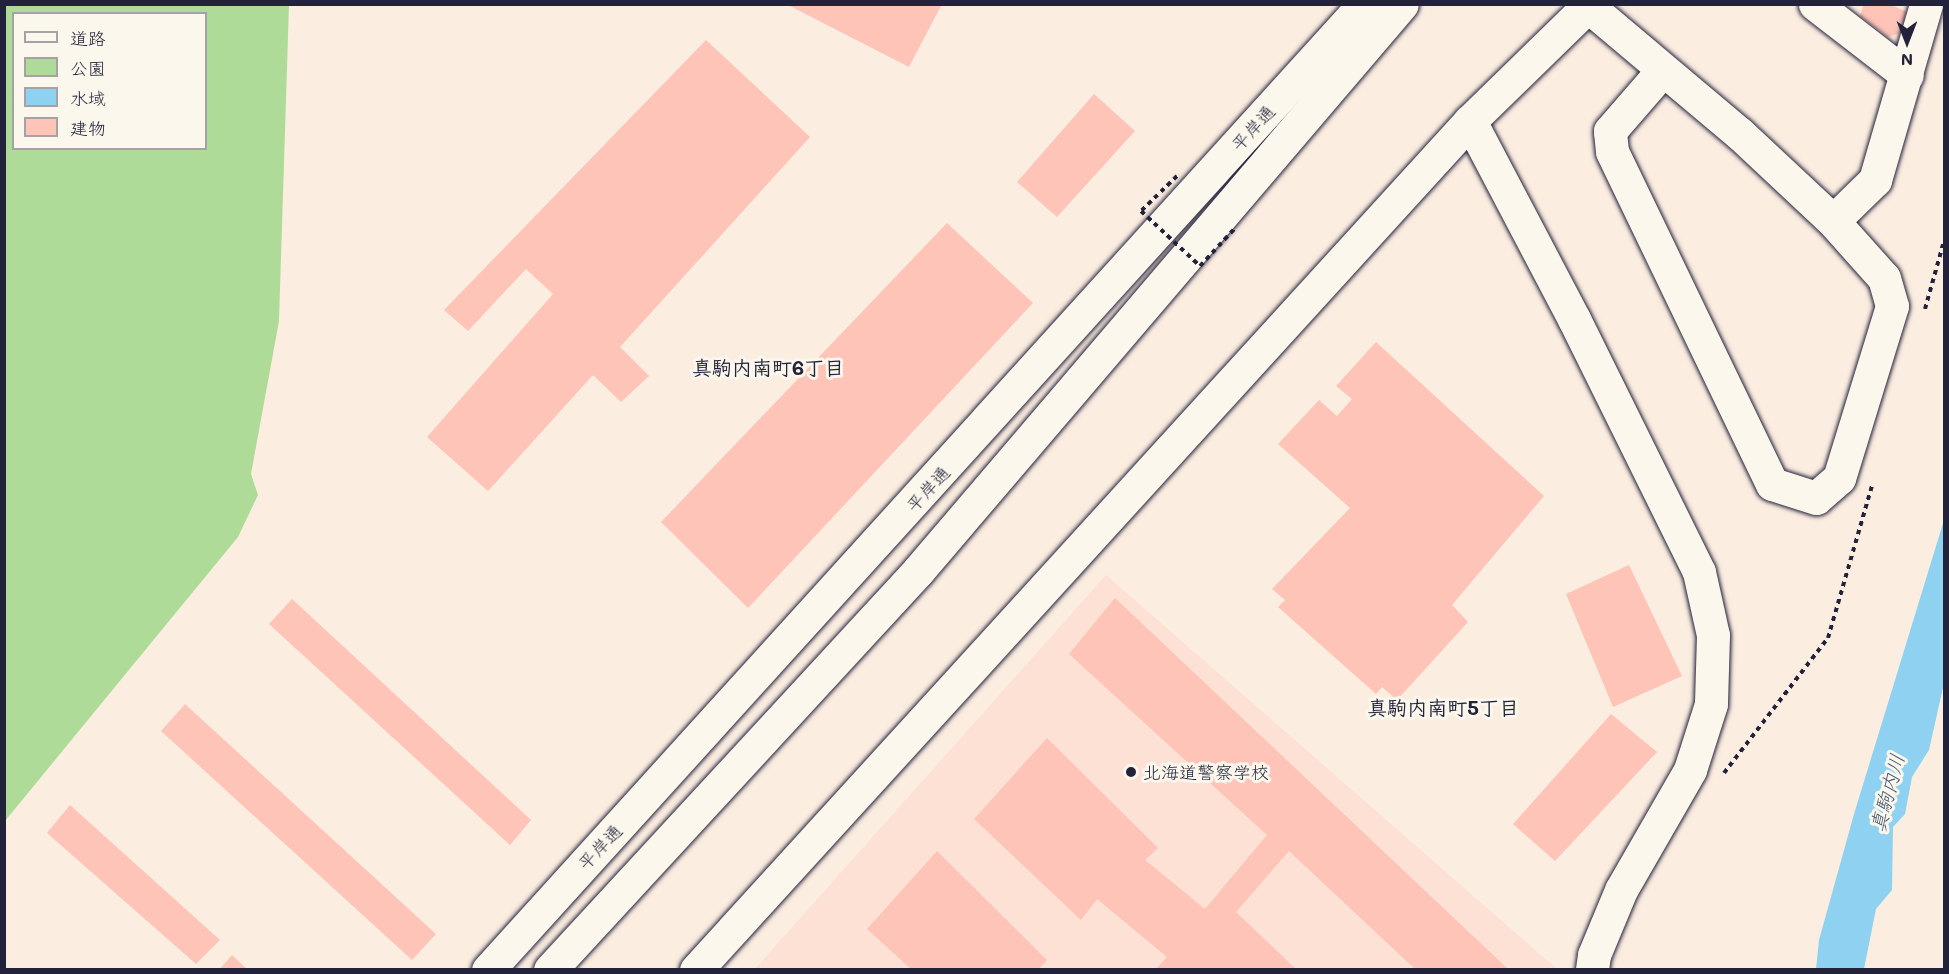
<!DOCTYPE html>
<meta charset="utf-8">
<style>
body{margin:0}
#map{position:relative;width:1949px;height:974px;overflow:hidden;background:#fcede1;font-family:Mali,"Klee One",sans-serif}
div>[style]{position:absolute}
.built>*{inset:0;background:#fde1d4}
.green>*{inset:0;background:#afdb98}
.water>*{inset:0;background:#8ed1f0}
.building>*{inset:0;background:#fec4b7}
.path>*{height:4px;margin-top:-2px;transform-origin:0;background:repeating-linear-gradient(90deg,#22223b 0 4.5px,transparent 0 9px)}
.roads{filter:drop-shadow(0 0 2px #22223b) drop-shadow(0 0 2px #22223b)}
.street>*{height:33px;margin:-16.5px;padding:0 16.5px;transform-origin:16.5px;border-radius:16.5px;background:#fbf7ec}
.secondary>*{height:33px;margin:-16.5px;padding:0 16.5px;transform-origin:16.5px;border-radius:16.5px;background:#fbf7ec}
.path-bridge>*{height:4px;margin-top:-2px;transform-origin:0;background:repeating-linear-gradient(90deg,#22223b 0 4.5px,transparent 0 9px)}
.dots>*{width:16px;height:16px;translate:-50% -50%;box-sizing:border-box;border:3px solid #fbf7ec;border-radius:50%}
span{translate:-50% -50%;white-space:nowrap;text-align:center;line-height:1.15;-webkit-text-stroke:6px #fbf7ec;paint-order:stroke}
.street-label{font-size:18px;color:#22223b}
.poi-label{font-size:18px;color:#22223b}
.left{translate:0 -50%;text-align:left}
.neighbourhood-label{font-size:20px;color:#22223b;font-weight:700}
.water-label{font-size:20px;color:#425771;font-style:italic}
.frame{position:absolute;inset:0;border:6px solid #22223b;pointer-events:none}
.legend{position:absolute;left:12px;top:12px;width:195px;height:138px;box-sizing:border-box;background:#fbf7ec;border:2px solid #a4a2a5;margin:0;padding:8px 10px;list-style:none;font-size:18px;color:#22223b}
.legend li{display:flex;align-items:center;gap:12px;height:30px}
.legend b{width:30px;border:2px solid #a4a2a5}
.north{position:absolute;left:1877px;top:12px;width:60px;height:60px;-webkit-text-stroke:4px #fbf7ec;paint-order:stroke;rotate:180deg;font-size:16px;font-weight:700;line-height:24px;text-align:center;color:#22223b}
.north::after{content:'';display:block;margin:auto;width:21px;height:27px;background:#22223b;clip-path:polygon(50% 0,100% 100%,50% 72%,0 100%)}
</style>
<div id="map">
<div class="built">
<div style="clip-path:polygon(1106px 575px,1557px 969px,754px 970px)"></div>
</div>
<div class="green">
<div style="clip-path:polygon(evenodd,5px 4px,289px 5px,279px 321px,251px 474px,258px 495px,238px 537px,5px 821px,5px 4px,14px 14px,206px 14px,206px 148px,14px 148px,14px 14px)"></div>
</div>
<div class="water">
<div style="clip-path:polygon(1944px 520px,1944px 683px,1929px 750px,1912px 777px,1905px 814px,1893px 827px,1892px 890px,1876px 909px,1864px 969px,1816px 969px,1819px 940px,1854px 814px)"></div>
</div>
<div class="building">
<div style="clip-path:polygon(786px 4px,942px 4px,909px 67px)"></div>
<div style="clip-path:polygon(1864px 4px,1889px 4px,1914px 15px,1909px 30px,1888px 37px,1860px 16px)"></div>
<div style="clip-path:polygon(706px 40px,810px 137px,620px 347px,649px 376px,621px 402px,593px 375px,488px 491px,427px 437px,553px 294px,526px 269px,468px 331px,444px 310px)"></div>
<div style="clip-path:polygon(1094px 94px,1135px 131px,1057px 217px,1017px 182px)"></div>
<div style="clip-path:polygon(947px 223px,1033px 303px,748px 608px,661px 522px)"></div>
<div style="clip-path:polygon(1376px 342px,1544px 496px,1452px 605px,1468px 622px,1397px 700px,1382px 687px,1376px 694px,1278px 607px,1285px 600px,1272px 589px,1350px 508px,1278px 444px,1319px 400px,1337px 416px,1352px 399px,1336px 386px)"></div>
<div style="clip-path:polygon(1629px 565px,1682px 676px,1613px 707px,1566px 594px)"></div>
<div style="clip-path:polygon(1115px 598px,1509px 970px,1416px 970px,1289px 851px,1236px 912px,1297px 970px,1155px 970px,1167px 957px,1097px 899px,1081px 920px,974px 819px,1047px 738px,1158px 848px,1145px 860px,1205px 909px,1267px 835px,1069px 654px)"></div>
<div style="clip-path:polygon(292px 599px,531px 820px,510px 845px,269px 624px)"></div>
<div style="clip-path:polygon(185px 704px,436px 934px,412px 960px,161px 731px)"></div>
<div style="clip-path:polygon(1611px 714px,1657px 752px,1555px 861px,1513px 824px)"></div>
<div style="clip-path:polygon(70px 805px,220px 940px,196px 964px,47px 833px)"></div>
<div style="clip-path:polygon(937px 851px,1047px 960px,1038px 970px,912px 970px,867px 929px)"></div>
<div style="clip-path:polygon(232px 955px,248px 970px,219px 970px)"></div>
</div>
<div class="path">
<div style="left:1925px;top:309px;width:71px;rotate:-74.4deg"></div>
<div style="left:1724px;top:773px;width:170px;rotate:-52.4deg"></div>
<div style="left:1828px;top:638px;width:158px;rotate:-73.9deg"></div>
</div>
<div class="roads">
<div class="street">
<div style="left:1815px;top:4px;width:116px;rotate:37.7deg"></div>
<div style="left:1588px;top:6px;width:197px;rotate:40.1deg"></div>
<div style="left:1739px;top:133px;width:129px;rotate:43.1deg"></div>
<div style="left:1833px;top:221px;width:76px;rotate:48.2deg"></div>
<div style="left:1884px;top:278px;width:29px;rotate:74deg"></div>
<div style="left:1892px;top:306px;width:180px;rotate:107.1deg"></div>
<div style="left:1839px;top:478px;width:30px;rotate:139deg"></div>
<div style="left:1816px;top:498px;width:46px;rotate:-162.3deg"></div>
<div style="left:1772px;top:484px;width:369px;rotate:-115.7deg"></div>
<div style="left:1612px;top:151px;width:20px;rotate:-96deg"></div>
<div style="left:1610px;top:131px;width:79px;rotate:-49.1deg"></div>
<div style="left:1470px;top:121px;width:168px;rotate:-44.3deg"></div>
<div style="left:1833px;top:221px;width:59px;rotate:-44.3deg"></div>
<div style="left:1875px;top:180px;width:183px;rotate:-73.8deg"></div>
</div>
<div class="secondary">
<div style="left:488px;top:970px;width:1304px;rotate:-47.8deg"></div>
<div style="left:550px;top:970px;width:543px;rotate:-47.31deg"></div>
<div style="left:918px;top:571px;width:745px;rotate:-49.52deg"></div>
<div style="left:696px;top:970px;width:1149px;rotate:-47.65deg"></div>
<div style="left:1470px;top:121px;width:224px;rotate:62.3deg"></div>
<div style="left:1574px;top:319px;width:282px;rotate:63.7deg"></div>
<div style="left:1699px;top:572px;width:65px;rotate:77.5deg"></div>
<div style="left:1713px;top:635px;width:69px;rotate:91.7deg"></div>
<div style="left:1711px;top:704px;width:69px;rotate:107.7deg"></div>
<div style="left:1690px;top:770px;width:138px;rotate:119.9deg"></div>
<div style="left:1621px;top:890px;width:70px;rotate:112.6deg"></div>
<div style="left:1594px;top:955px;width:15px;rotate:98deg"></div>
</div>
</div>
<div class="path-bridge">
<div style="left:1177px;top:176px;width:50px;rotate:135.8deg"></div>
<div style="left:1141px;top:211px;width:81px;rotate:43deg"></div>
<div style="left:1200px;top:266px;width:53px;rotate:-47.3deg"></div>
</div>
<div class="dots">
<div style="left:1131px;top:772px;background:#22223b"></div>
</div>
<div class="street-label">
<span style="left:1253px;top:128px;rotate:-48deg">平岸通</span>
<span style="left:928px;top:489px;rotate:-48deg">平岸通</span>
<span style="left:600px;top:847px;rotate:-47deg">平岸通</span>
</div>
<div class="poi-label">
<span class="left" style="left:1143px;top:772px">北海道警察学校</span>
</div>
<div class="neighbourhood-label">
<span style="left:768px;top:367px">真駒内南町6丁目</span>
<span style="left:1443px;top:707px">真駒内南町5丁目</span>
</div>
<div class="water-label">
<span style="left:1887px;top:793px;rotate:-75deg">真駒内川</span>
</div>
<div class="frame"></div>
<ul class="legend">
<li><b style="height:8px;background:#fbf7ec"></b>道路</li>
<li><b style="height:16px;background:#afdb98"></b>公園</li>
<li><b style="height:16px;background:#8ed1f0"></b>水域</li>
<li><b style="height:16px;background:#fec4b7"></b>建物</li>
</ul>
<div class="north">N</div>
</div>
